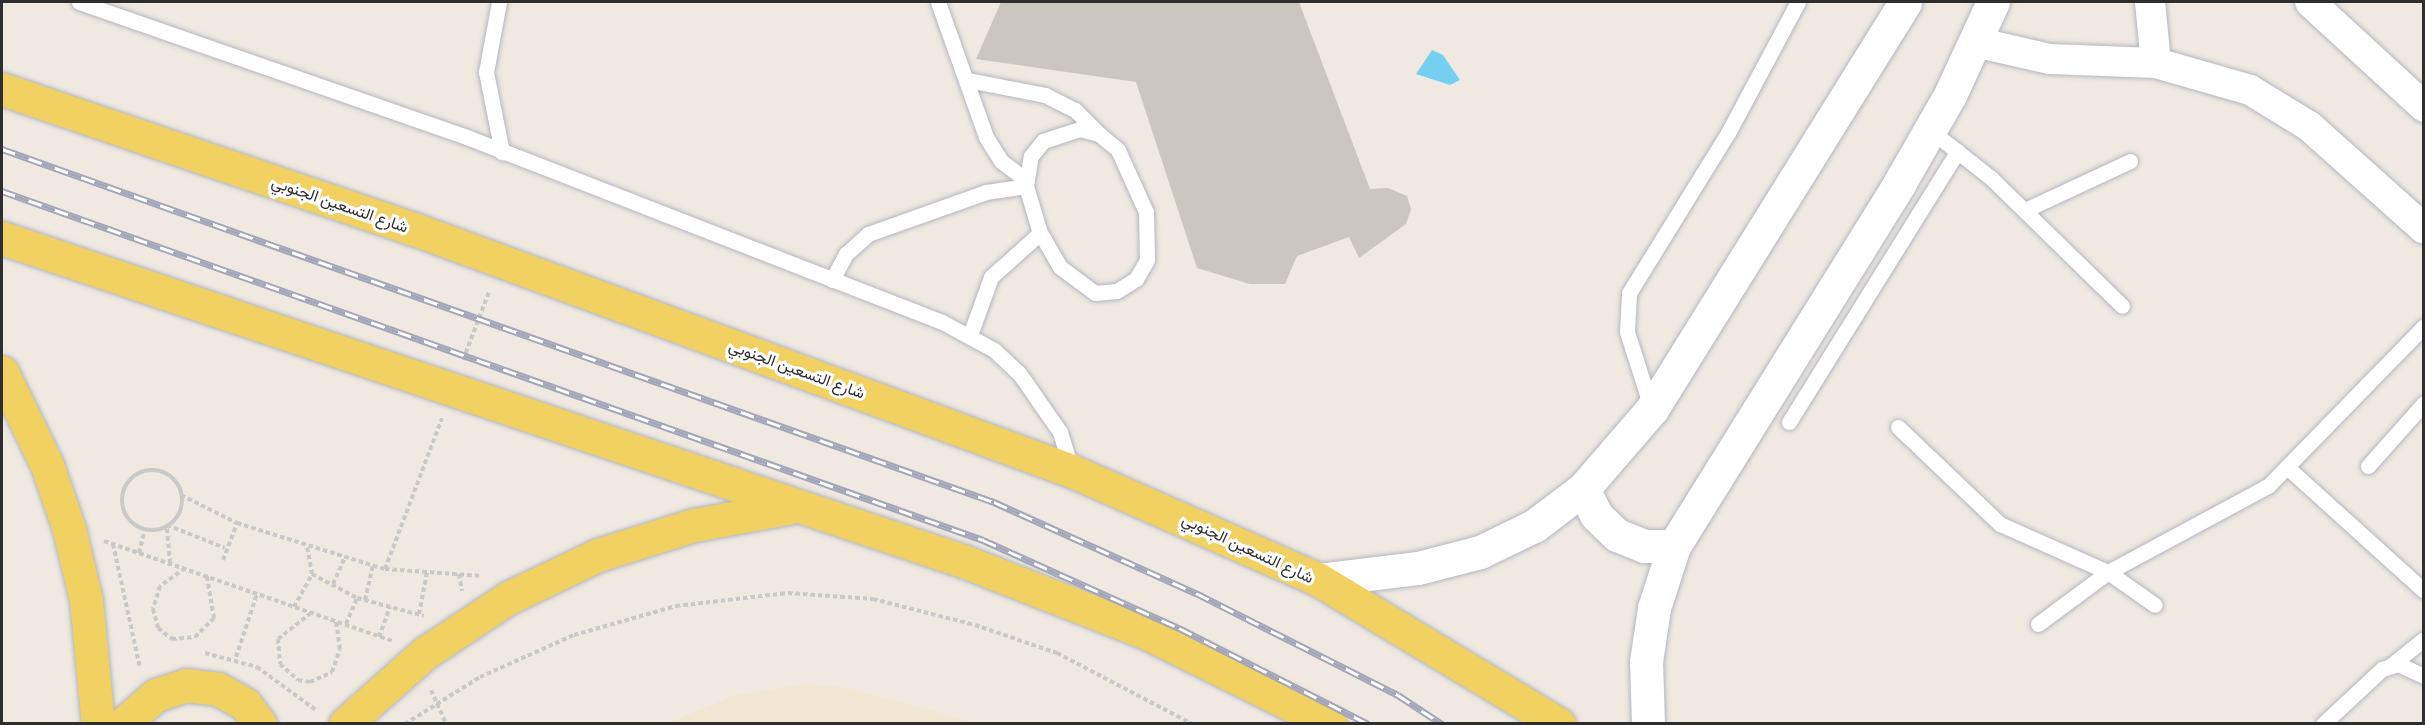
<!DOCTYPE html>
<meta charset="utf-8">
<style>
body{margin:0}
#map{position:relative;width:2425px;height:725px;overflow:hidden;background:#efe9e1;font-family:"Golos Text",Vazirmatn,sans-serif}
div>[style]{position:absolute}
.education>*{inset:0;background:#f0e6d1}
.water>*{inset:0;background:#75cff0}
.building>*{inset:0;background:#cbc7bf}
.path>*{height:4px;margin-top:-2px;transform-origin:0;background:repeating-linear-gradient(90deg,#c9c9c9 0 4.5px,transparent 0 7.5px)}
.path>.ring{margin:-2px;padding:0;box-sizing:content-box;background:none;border:4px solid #c9c9c9;border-radius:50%}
.roads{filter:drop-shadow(0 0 2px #b4b7c1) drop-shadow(0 0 2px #b4b7c1)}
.service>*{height:15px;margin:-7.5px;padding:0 7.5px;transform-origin:7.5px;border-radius:7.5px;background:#fff}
.minor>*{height:30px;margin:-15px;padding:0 15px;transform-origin:15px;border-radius:15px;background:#fff}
.tertiary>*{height:33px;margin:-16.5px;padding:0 16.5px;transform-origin:16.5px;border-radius:16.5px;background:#fff}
.primary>*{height:33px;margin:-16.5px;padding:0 16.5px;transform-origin:16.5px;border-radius:16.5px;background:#f2d163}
.rail>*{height:7px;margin-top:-3.5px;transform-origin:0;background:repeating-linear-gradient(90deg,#fff 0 14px,#a3a6b8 0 28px);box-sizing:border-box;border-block:2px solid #a3a6b8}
span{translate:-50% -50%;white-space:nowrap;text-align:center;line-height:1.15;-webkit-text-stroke:6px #fff;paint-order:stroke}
.street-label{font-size:16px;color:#2e2e2e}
.frame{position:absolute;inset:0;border:3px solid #2e2e2e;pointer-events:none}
</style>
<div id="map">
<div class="education">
<div style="clip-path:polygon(805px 684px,848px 688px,977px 723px,668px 723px,733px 696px)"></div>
</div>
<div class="water">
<div style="clip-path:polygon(1432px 50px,1443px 55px,1460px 80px,1450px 85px,1416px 74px)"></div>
</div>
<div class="building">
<div style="clip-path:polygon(1001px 2px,1299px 2px,1370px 189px,1388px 188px,1407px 196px,1411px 209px,1406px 224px,1359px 258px,1349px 237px,1297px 256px,1285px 284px,1250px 284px,1197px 268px,1136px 82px,976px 59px)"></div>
</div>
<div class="path">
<div style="left:463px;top:360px;width:73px;rotate:-69.1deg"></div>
<div class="ring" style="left:122px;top:470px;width:56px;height:56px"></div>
<div style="left:181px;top:495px;width:63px;rotate:26.6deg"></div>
<div style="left:237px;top:523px;width:155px;rotate:17.3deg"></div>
<div style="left:385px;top:569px;width:97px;rotate:4.1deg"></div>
<div style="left:104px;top:541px;width:305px;rotate:19.1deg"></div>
<div style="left:113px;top:544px;width:127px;rotate:77.7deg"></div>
<div style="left:139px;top:553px;width:25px;rotate:-76deg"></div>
<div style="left:223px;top:560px;width:40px;rotate:-69deg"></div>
<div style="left:170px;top:563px;width:38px;rotate:-95deg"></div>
<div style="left:167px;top:525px;width:62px;rotate:21.6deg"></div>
<div style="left:185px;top:568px;width:31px;rotate:144deg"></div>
<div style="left:160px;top:586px;width:24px;rotate:107deg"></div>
<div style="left:153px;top:609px;width:20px;rotate:75deg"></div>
<div style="left:158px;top:628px;width:18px;rotate:38deg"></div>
<div style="left:172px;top:639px;width:23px;rotate:-5deg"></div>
<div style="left:195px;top:637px;width:27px;rotate:-45deg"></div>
<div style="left:214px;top:618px;width:42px;rotate:-99.7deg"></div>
<div style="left:385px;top:569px;width:161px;rotate:-69.3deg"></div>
<div style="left:312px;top:574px;width:51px;rotate:28.1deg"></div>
<div style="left:357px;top:598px;width:69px;rotate:15deg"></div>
<div style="left:459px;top:574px;width:17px;rotate:80deg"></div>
<div style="left:333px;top:584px;width:30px;rotate:-66deg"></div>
<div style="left:365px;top:600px;width:36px;rotate:-77deg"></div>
<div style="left:294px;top:607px;width:38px;rotate:-61deg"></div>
<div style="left:312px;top:574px;width:27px;rotate:-100deg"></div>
<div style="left:311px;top:613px;width:42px;rotate:141.8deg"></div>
<div style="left:278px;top:639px;width:25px;rotate:85deg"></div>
<div style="left:280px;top:664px;width:24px;rotate:42deg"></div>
<div style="left:298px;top:680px;width:12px;rotate:9deg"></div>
<div style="left:310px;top:682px;width:24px;rotate:-24deg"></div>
<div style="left:332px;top:672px;width:24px;rotate:-71deg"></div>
<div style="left:340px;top:649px;width:28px;rotate:-98deg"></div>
<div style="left:419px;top:614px;width:43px;rotate:-79.2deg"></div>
<div style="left:346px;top:624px;width:28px;rotate:-67deg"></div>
<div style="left:379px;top:637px;width:32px;rotate:-70deg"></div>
<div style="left:205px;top:653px;width:54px;rotate:15.1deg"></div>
<div style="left:257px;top:667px;width:73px;rotate:36.1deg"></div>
<div style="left:236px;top:657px;width:66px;rotate:-71.6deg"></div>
<div style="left:431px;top:690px;width:37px;rotate:66deg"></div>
<div style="left:405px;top:724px;width:89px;rotate:-32.1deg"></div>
<div style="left:480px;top:677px;width:103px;rotate:-24.1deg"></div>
<div style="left:574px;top:635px;width:106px;rotate:-15.9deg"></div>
<div style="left:676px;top:606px;width:113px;rotate:-6.6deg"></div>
<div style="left:788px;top:593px;width:85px;rotate:4deg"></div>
<div style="left:873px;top:599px;width:105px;rotate:14.3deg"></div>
<div style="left:975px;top:625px;width:87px;rotate:18.9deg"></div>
<div style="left:1057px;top:653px;width:153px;rotate:27.7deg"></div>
</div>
<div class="roads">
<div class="service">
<div style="left:79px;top:2px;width:408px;rotate:19.2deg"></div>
<div style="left:464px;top:136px;width:513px;rotate:21.26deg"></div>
<div style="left:942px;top:322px;width:59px;rotate:28.3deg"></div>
<div style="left:994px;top:350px;width:34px;rotate:43deg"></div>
<div style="left:1019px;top:373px;width:72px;rotate:55.2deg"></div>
<div style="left:1060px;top:432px;width:39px;rotate:73deg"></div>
<div style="left:499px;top:2px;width:71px;rotate:100.5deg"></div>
<div style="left:486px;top:72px;width:82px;rotate:78.7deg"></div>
<div style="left:938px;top:2px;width:143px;rotate:70.4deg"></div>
<div style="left:986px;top:137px;width:28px;rotate:58deg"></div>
<div style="left:1001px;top:161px;width:31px;rotate:37deg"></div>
<div style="left:968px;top:80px;width:78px;rotate:11deg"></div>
<div style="left:1045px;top:95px;width:34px;rotate:27deg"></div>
<div style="left:1075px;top:110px;width:34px;rotate:45deg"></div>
<div style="left:1080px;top:129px;width:20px;rotate:15deg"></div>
<div style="left:1099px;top:134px;width:25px;rotate:40deg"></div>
<div style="left:1118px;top:150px;width:68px;rotate:65.7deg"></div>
<div style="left:1146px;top:212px;width:48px;rotate:88.8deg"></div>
<div style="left:1147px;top:260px;width:22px;rotate:120deg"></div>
<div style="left:1136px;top:279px;width:22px;rotate:148deg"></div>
<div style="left:1117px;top:291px;width:22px;rotate:175deg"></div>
<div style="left:1095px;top:293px;width:44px;rotate:-143.4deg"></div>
<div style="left:1060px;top:267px;width:39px;rotate:-120deg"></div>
<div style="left:1040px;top:233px;width:49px;rotate:-106.6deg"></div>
<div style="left:1026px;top:186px;width:30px;rotate:-81deg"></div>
<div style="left:1031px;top:156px;width:19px;rotate:-51deg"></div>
<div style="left:1043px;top:141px;width:39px;rotate:-18deg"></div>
<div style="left:1930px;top:130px;width:78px;rotate:38.2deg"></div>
<div style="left:1991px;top:178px;width:183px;rotate:44.3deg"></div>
<div style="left:2025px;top:210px;width:116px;rotate:-25deg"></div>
<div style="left:832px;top:280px;width:30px;rotate:-62deg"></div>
<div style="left:846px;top:254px;width:30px;rotate:-42deg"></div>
<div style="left:868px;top:234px;width:125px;rotate:-19.6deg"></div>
<div style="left:986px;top:192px;width:40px;rotate:-8.5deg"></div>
<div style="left:970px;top:335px;width:62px;rotate:-70.1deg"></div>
<div style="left:991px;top:277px;width:66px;rotate:-41.9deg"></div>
<div style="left:1651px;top:407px;width:79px;rotate:-107.7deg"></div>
<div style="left:1627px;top:332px;width:39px;rotate:-87deg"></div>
<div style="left:1629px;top:293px;width:190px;rotate:-58.3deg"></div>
<div style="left:1729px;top:131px;width:146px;rotate:-61.9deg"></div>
<div style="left:1789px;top:422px;width:319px;rotate:-58.1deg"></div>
<div style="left:1898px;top:427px;width:141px;rotate:43.6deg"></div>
<div style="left:2000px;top:524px;width:118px;rotate:24deg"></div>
<div style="left:2108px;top:572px;width:57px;rotate:35.1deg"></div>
<div style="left:2368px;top:466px;width:84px;rotate:-48.4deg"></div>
<div style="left:2288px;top:468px;width:183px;rotate:42.1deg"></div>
<div style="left:2038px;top:624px;width:87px;rotate:-36.6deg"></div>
<div style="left:2108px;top:572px;width:182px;rotate:-28.3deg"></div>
<div style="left:2268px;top:486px;width:223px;rotate:-45.7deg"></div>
<div style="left:2390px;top:666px;width:43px;rotate:-38.5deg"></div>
<div style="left:2323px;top:724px;width:81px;rotate:-43deg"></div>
<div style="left:2382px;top:669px;width:17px;rotate:-17deg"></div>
<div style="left:2398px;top:664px;width:29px;rotate:25deg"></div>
</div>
<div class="minor">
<div style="left:2150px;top:2px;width:61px;rotate:84.4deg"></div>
<div style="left:2310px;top:2px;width:155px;rotate:42.6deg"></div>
<div style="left:1975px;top:42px;width:77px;rotate:12.8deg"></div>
<div style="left:2050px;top:59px;width:106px;rotate:2.2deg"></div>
<div style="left:2156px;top:63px;width:98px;rotate:16deg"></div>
<div style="left:2250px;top:90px;width:69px;rotate:31.4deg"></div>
<div style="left:2309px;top:126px;width:154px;rotate:41.8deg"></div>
</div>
<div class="tertiary">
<div style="left:1583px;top:489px;width:29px;rotate:63deg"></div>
<div style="left:1596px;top:515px;width:29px;rotate:44deg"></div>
<div style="left:1617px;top:535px;width:29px;rotate:22deg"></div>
<div style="left:1644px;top:546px;width:30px"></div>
<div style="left:1319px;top:580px;width:100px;rotate:-6.9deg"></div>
<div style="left:1418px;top:568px;width:64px;rotate:-14.5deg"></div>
<div style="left:1480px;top:552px;width:60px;rotate:-25.7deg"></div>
<div style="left:1534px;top:526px;width:61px;rotate:-37.1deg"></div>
<div style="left:1583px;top:489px;width:106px;rotate:-49.2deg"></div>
<div style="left:1652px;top:409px;width:479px;rotate:-58.1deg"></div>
<div style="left:1648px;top:724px;width:62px;rotate:-91.8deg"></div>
<div style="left:1646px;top:662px;width:55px;rotate:-81.6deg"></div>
<div style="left:1654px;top:608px;width:65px;rotate:-72.1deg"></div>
<div style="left:1674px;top:546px;width:426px;rotate:-58.1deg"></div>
<div style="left:1899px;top:184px;width:103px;rotate:-60.2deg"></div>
<div style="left:1950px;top:95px;width:102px;rotate:-65.2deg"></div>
</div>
<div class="primary">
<div style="left:2px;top:89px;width:435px;rotate:18.8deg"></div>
<div style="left:414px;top:229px;width:701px;rotate:20.19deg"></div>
<div style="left:1072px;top:471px;width:270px;rotate:23.8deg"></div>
<div style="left:1319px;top:580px;width:280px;rotate:31deg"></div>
<div style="left:2px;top:238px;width:1014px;rotate:18.58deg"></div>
<div style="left:963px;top:561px;width:200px;rotate:21.4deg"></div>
<div style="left:1149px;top:634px;width:202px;rotate:26.4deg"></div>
<div style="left:2px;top:372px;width:103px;rotate:64.2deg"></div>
<div style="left:47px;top:465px;width:68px;rotate:71deg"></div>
<div style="left:69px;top:529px;width:73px;rotate:76.5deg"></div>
<div style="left:86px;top:600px;width:125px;rotate:84.5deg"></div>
<div style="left:123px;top:724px;width:44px;rotate:-41.3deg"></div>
<div style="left:156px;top:695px;width:32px;rotate:-18deg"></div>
<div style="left:186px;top:685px;width:32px;rotate:7deg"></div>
<div style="left:218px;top:689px;width:31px;rotate:29deg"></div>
<div style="left:245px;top:704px;width:25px;rotate:53deg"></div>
<div style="left:345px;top:724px;width:107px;rotate:-41.6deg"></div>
<div style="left:425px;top:653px;width:100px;rotate:-33.5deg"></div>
<div style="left:508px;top:598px;width:100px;rotate:-25.5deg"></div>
<div style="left:598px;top:555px;width:101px;rotate:-17.4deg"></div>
<div style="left:694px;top:525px;width:96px;rotate:-10.3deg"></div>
</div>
</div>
<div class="rail">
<div style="left:2px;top:149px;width:1053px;rotate:19.59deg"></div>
<div style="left:994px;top:502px;width:222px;rotate:24.3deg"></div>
<div style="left:1196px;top:593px;width:226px;rotate:26.8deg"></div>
<div style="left:1398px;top:695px;width:53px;rotate:33.4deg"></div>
<div style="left:2px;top:191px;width:1041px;rotate:19.58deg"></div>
<div style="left:983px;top:540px;width:215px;rotate:24.2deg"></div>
<div style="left:1179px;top:628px;width:212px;rotate:26.9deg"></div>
</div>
<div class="street-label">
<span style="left:340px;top:204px;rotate:19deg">شارع التسعين الجنوبي</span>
<span style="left:797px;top:369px;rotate:20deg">شارع التسعين الجنوبي</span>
<span style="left:1248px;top:548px;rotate:25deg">شارع التسعين الجنوبي</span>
</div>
<div class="frame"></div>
</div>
